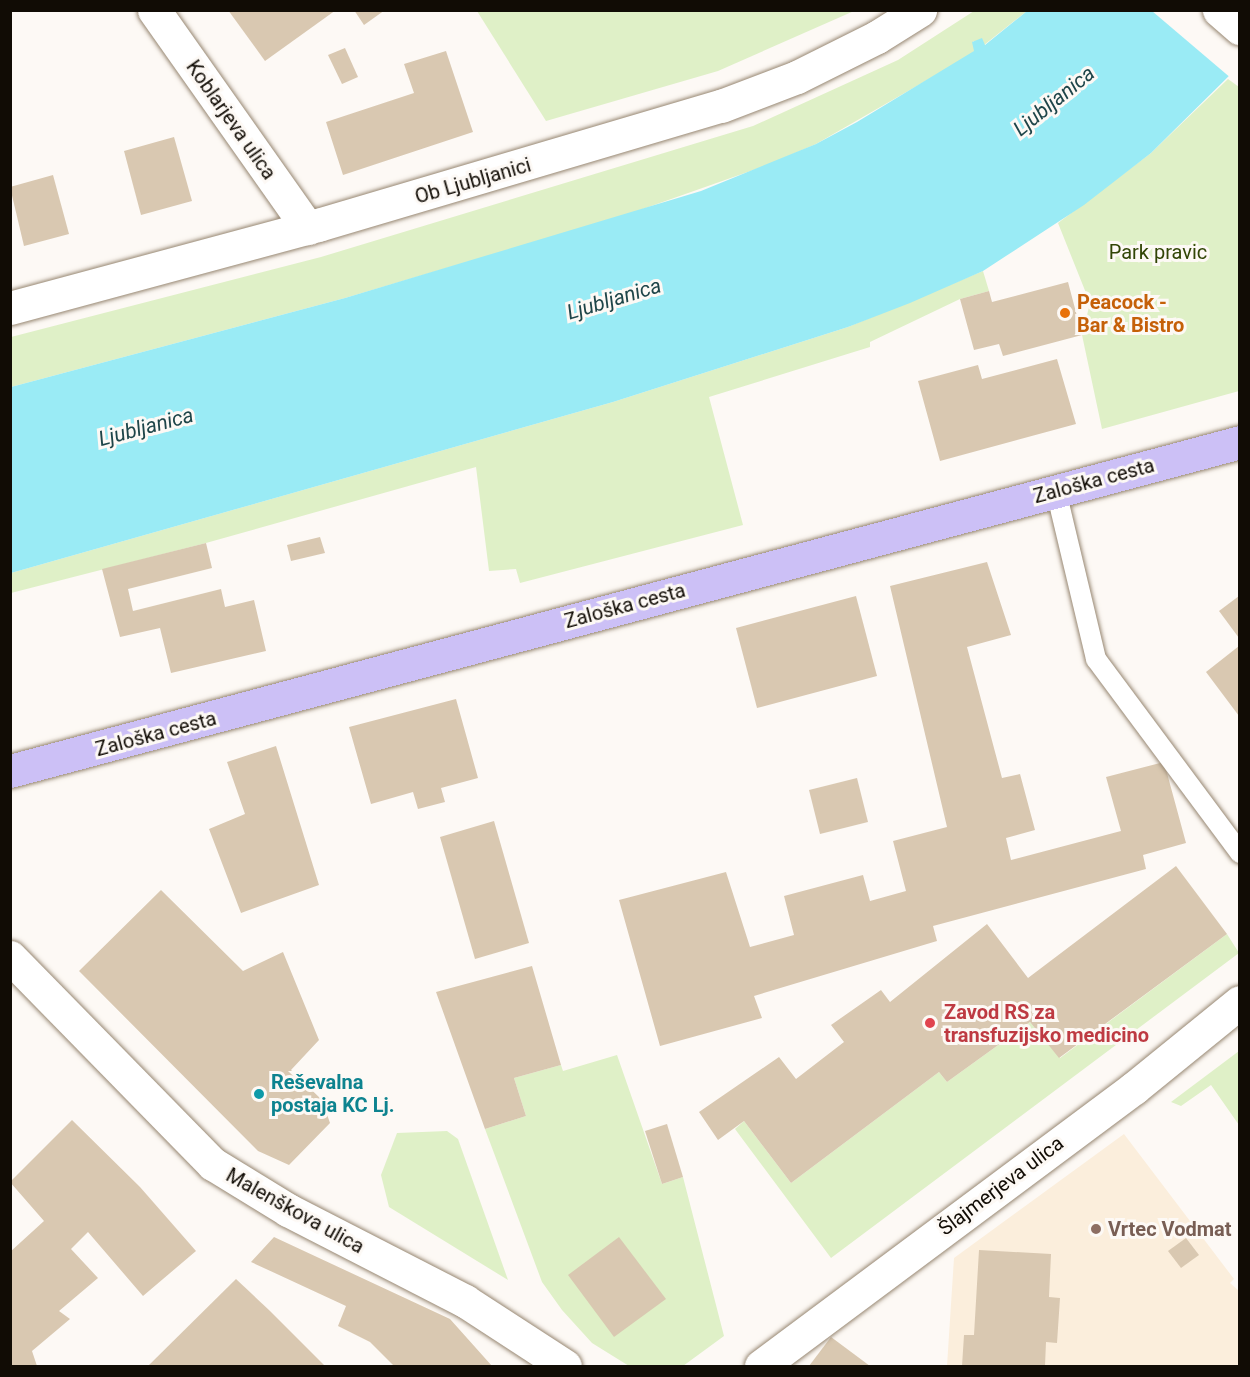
<!DOCTYPE html>
<meta charset="utf-8">
<style>
body{margin:0}
#map{position:relative;width:1250px;height:1377px;overflow:hidden;background:#fdf9f5;font-family:Roboto,sans-serif}
div>[style]{position:absolute}
.built>*{inset:0;background:#fbeedc}
.green>*{inset:0;background:#dff0c7}
.water>*{inset:0;background:#9aebf5}
.pier>*{inset:0;background:#fdf9f5}
.building>*{inset:0;background:#d9c8b1}
.roads{filter:drop-shadow(0 0 2px #978772) drop-shadow(0 0 2px #978772)}
.service>*{height:20px;margin:-10px;padding:0 10px;transform-origin:10px;border-radius:10px;background:#fff}
.minor>*{height:33px;margin:-16.5px;padding:0 16.5px;transform-origin:16.5px;border-radius:16.5px;background:#fff}
.tertiary>*{height:33px;margin:-16.5px;padding:0 16.5px;transform-origin:16.5px;border-radius:16.5px;background:#fff}
.primary>*{height:33px;margin:-16.5px;padding:0 16.5px;transform-origin:16.5px;border-radius:16.5px;background:#ccc0f6}
.dots>*{width:16px;height:16px;translate:-50% -50%;box-sizing:border-box;border:3px solid #fdf9f5;border-radius:50%}
span{translate:-50% -50%;white-space:nowrap;text-align:center;line-height:1.15;-webkit-text-stroke:6px #fdf9f5;paint-order:stroke}
.street-label{font-size:20px;color:#110c05}
.park-label{font-size:20px;color:#314505}
.food-label{font-size:20px;color:#c56008;font-weight:700}
.left{translate:0 -50%;text-align:left}
.health-label{font-size:20px;color:#be3a42;font-weight:700}
.culture-label{font-size:20px;color:#0d838f;font-weight:700}
.education-label{font-size:20px;color:#785e54;font-weight:700}
.water-label{font-size:21px;color:#1e4549;font-style:italic}
.frame{position:absolute;inset:0;border:12px solid #110c05;pointer-events:none}
</style>
<div id="map">
<div class="built">
<div style="clip-path:polygon(1124px 1134px,1234px 1279px,1230px 1283px,1239px 1291px,1239px 1366px,947px 1366px,954px 1258px)"></div>
</div>
<div class="green">
<div style="clip-path:polygon(477px 11px,854px 11px,718px 71px,546px 121px)"></div>
<div style="clip-path:polygon(974px 11px,1027px 11px,984px 45px,973px 41px,975px 51px,962px 60px,816px 144px,765px 166px,623px 216px,345px 298px,11px 387px,11px 337px,321px 257px,753px 126px,898px 60px)"></div>
<div style="clip-path:polygon(1228px 79px,1239px 87px,1239px 391px,1102px 429px,1082px 335px,1090px 303px,1058px 223px,1151px 153px)"></div>
<div style="clip-path:polygon(983px 271px,989px 291px,960px 299px,870px 342px,870px 347px,709px 397px,743px 525px,520px 583px,516px 569px,489px 571px,476px 467px,206px 543px,11px 593px,11px 573px,613px 402px,848px 327px)"></div>
<div style="clip-path:polygon(1227px 934px,1239px 953px,831px 1258px,735px 1129px,744px 1121px,791px 1183px,939px 1072px,947px 1082px,1030px 1022px,1060px 1058px)"></div>
<div style="clip-path:polygon(1239px 1051px,1239px 1125px,1211px 1085px,1181px 1106px,1171px 1102px)"></div>
<div style="clip-path:polygon(617px 1055px,662px 1184px,683px 1177px,724px 1336px,683px 1366px,629px 1366px,592px 1343px,562px 1310px,542px 1282px,485px 1129px,526px 1116px,514px 1078px,561px 1065px,563px 1071px)"></div>
<div style="clip-path:polygon(447px 1131px,458px 1139px,508px 1280px,389px 1207px,381px 1175px,397px 1133px)"></div>
</div>
<div class="water">
<div style="clip-path:polygon(1027px 11px,1239px 11px,1239px 66px,1151px 153px,1084px 205px,983px 271px,910px 303px,848px 327px,613px 402px,11px 573px,11px 387px,345px 298px,701px 191px,816px 144px,857px 122px,974px 51px,972px 42px,982px 38px,985px 45px)"></div>
</div>
<div class="pier">
<div style="clip-path:polygon(1152px 11px,1239px 11px,1240px 70px,1232px 79px)"></div>
</div>
<div class="building">
<div style="clip-path:polygon(228px 10px,336px 10px,265px 61px)"></div>
<div style="clip-path:polygon(354px 10px,385px 10px,364px 25px)"></div>
<div style="clip-path:polygon(345px 48px,358px 77px,342px 84px,328px 55px)"></div>
<div style="clip-path:polygon(446px 51px,473px 132px,343px 175px,326px 122px,414px 93px,404px 64px)"></div>
<div style="clip-path:polygon(174px 137px,192px 201px,141px 215px,124px 151px)"></div>
<div style="clip-path:polygon(53px 175px,69px 234px,24px 246px,10px 187px)"></div>
<div style="clip-path:polygon(1068px 282px,1082px 335px,1003px 356px,999px 344px,974px 350px,960px 299px,989px 291px,992px 302px)"></div>
<div style="clip-path:polygon(1057px 359px,1076px 424px,940px 461px,918px 381px,978px 365px,982px 379px)"></div>
<div style="clip-path:polygon(320px 537px,325px 553px,291px 561px,287px 545px)"></div>
<div style="clip-path:polygon(206px 543px,212px 568px,128px 589px,133px 611px,221px 589px,225px 607px,254px 600px,266px 651px,171px 673px,160px 628px,120px 637px,102px 569px)"></div>
<div style="clip-path:polygon(987px 562px,1011px 635px,967px 647px,1002px 778px,1020px 774px,1035px 830px,1006px 838px,1011px 860px,1121px 831px,1106px 777px,1164px 762px,1186px 843px,1143px 855px,1146px 869px,933px 926px,937px 941px,754px 996px,762px 1018px,660px 1046px,619px 900px,726px 872px,750px 947px,794px 935px,784px 896px,863px 875px,870px 901px,906px 891px,893px 841px,947px 827px,890px 586px)"></div>
<div style="clip-path:polygon(856px 596px,877px 676px,757px 708px,736px 628px)"></div>
<div style="clip-path:polygon(1239px 596px,1239px 638px,1219px 611px)"></div>
<div style="clip-path:polygon(1239px 646px,1239px 716px,1206px 672px)"></div>
<div style="clip-path:polygon(456px 699px,478px 778px,441px 788px,445px 802px,418px 809px,413px 792px,371px 804px,349px 727px)"></div>
<div style="clip-path:polygon(276px 746px,319px 885px,241px 913px,209px 829px,245px 814px,227px 762px)"></div>
<div style="clip-path:polygon(857px 778px,868px 822px,820px 834px,809px 790px)"></div>
<div style="clip-path:polygon(494px 821px,529px 943px,475px 959px,440px 837px)"></div>
<div style="clip-path:polygon(1176px 866px,1227px 934px,1059px 1058px,1030px 1022px,947px 1082px,939px 1072px,791px 1183px,744px 1121px,718px 1140px,699px 1112px,779px 1057px,796px 1079px,844px 1042px,831px 1025px,881px 990px,890px 1002px,987px 924px,1028px 978px)"></div>
<div style="clip-path:polygon(161px 890px,243px 971px,283px 952px,319px 1040px,291px 1070px,322px 1100px,330px 1123px,289px 1165px,258px 1151px,79px 971px)"></div>
<div style="clip-path:polygon(532px 966px,561px 1065px,514px 1078px,526px 1116px,485px 1129px,436px 992px)"></div>
<div style="clip-path:polygon(72px 1120px,140px 1187px,196px 1251px,143px 1296px,88px 1232px,71px 1249px,98px 1278px,59px 1311px,70px 1319px,32px 1351px,37px 1366px,10px 1366px,10px 1252px,44px 1221px,10px 1182px)"></div>
<div style="clip-path:polygon(667px 1124px,683px 1177px,662px 1184px,645px 1131px)"></div>
<div style="clip-path:polygon(274px 1237px,450px 1319px,492px 1366px,394px 1366px,370px 1342px,338px 1326px,346px 1306px,251px 1262px)"></div>
<div style="clip-path:polygon(619px 1237px,666px 1299px,614px 1337px,568px 1275px)"></div>
<div style="clip-path:polygon(1186px 1238px,1199px 1255px,1181px 1268px,1168px 1251px)"></div>
<div style="clip-path:polygon(979px 1250px,1051px 1254px,1049px 1297px,1060px 1298px,1057px 1343px,1046px 1342px,1045px 1366px,962px 1366px,964px 1335px,974px 1335px)"></div>
<div style="clip-path:polygon(236px 1279px,270px 1311px,325px 1366px,148px 1366px)"></div>
<div style="clip-path:polygon(831px 1337px,870px 1366px,809px 1366px)"></div>
</div>
<div class="roads">
<div class="service">
<div style="left:1056px;top:491px;width:173px;rotate:76.6deg"></div>
<div style="left:1096px;top:659px;width:242px;rotate:53.4deg"></div>
</div>
<div class="minor">
<div style="left:154px;top:10px;width:267px;rotate:54.8deg"></div>
<div style="left:1219px;top:10px;width:28px;rotate:41deg"></div>
<div style="left:10px;top:308px;width:319px;rotate:-15.1deg"></div>
<div style="left:318px;top:225px;width:420px;rotate:-16.5deg"></div>
<div style="left:721px;top:106px;width:81px;rotate:-20.9deg"></div>
<div style="left:797px;top:77px;width:89px;rotate:-26.6deg"></div>
<div style="left:877px;top:37px;width:51px;rotate:-32.1deg"></div>
<div style="left:761px;top:1366px;width:465px;rotate:-36.7deg"></div>
<div style="left:1134px;top:1088px;width:136px;rotate:-39.1deg"></div>
</div>
<div class="tertiary">
<div style="left:10px;top:957px;width:290px;rotate:45.6deg"></div>
<div style="left:213px;top:1164px;width:88px;rotate:31.5deg"></div>
<div style="left:288px;top:1210px;width:199px;rotate:27.2deg"></div>
<div style="left:465px;top:1301px;width:119px;rotate:33deg"></div>
</div>
<div class="primary">
<div style="left:10px;top:771px;width:1273px;rotate:-14.97deg"></div>
</div>
</div>
<div class="dots">
<div style="left:1065px;top:313px;background:#e8710a"></div>
<div style="left:930px;top:1023px;background:#e0444e"></div>
<div style="left:259px;top:1094px;background:#0f9aa8"></div>
<div style="left:1096px;top:1229px;background:#8d6e63"></div>
</div>
<div class="street-label">
<span style="left:231px;top:120px;rotate:55deg">Koblarjeva ulica</span>
<span style="left:473px;top:181px;rotate:-16deg">Ob Ljubljanici</span>
<span style="left:1094px;top:481px;rotate:-15deg">Zaloška cesta</span>
<span style="left:625px;top:606px;rotate:-15deg">Zaloška cesta</span>
<span style="left:156px;top:734px;rotate:-15deg">Zaloška cesta</span>
<span style="left:1001px;top:1186px;rotate:-37deg">Šlajmerjeva ulica</span>
<span style="left:295px;top:1211px;rotate:29deg">Malenškova ulica</span>
</div>
<div class="park-label">
<span style="left:1158px;top:252px">Park pravic</span>
</div>
<div class="food-label">
<span class="left" style="left:1077px;top:314px">Peacock -<br>Bar &amp; Bistro</span>
</div>
<div class="health-label">
<span class="left" style="left:944px;top:1024px">Zavod RS za<br>transfuzijsko medicino</span>
</div>
<div class="culture-label">
<span class="left" style="left:271px;top:1094px">Reševalna<br>postaja KC Lj.</span>
</div>
<div class="education-label">
<span class="left" style="left:1108px;top:1229px">Vrtec Vodmat</span>
</div>
<div class="water-label">
<span style="left:1054px;top:101px;rotate:-39deg">Ljubljanica</span>
<span style="left:614px;top:299px;rotate:-17deg">Ljubljanica</span>
<span style="left:146px;top:427px;rotate:-15deg">Ljubljanica</span>
</div>
<div class="frame"></div>
</div>
